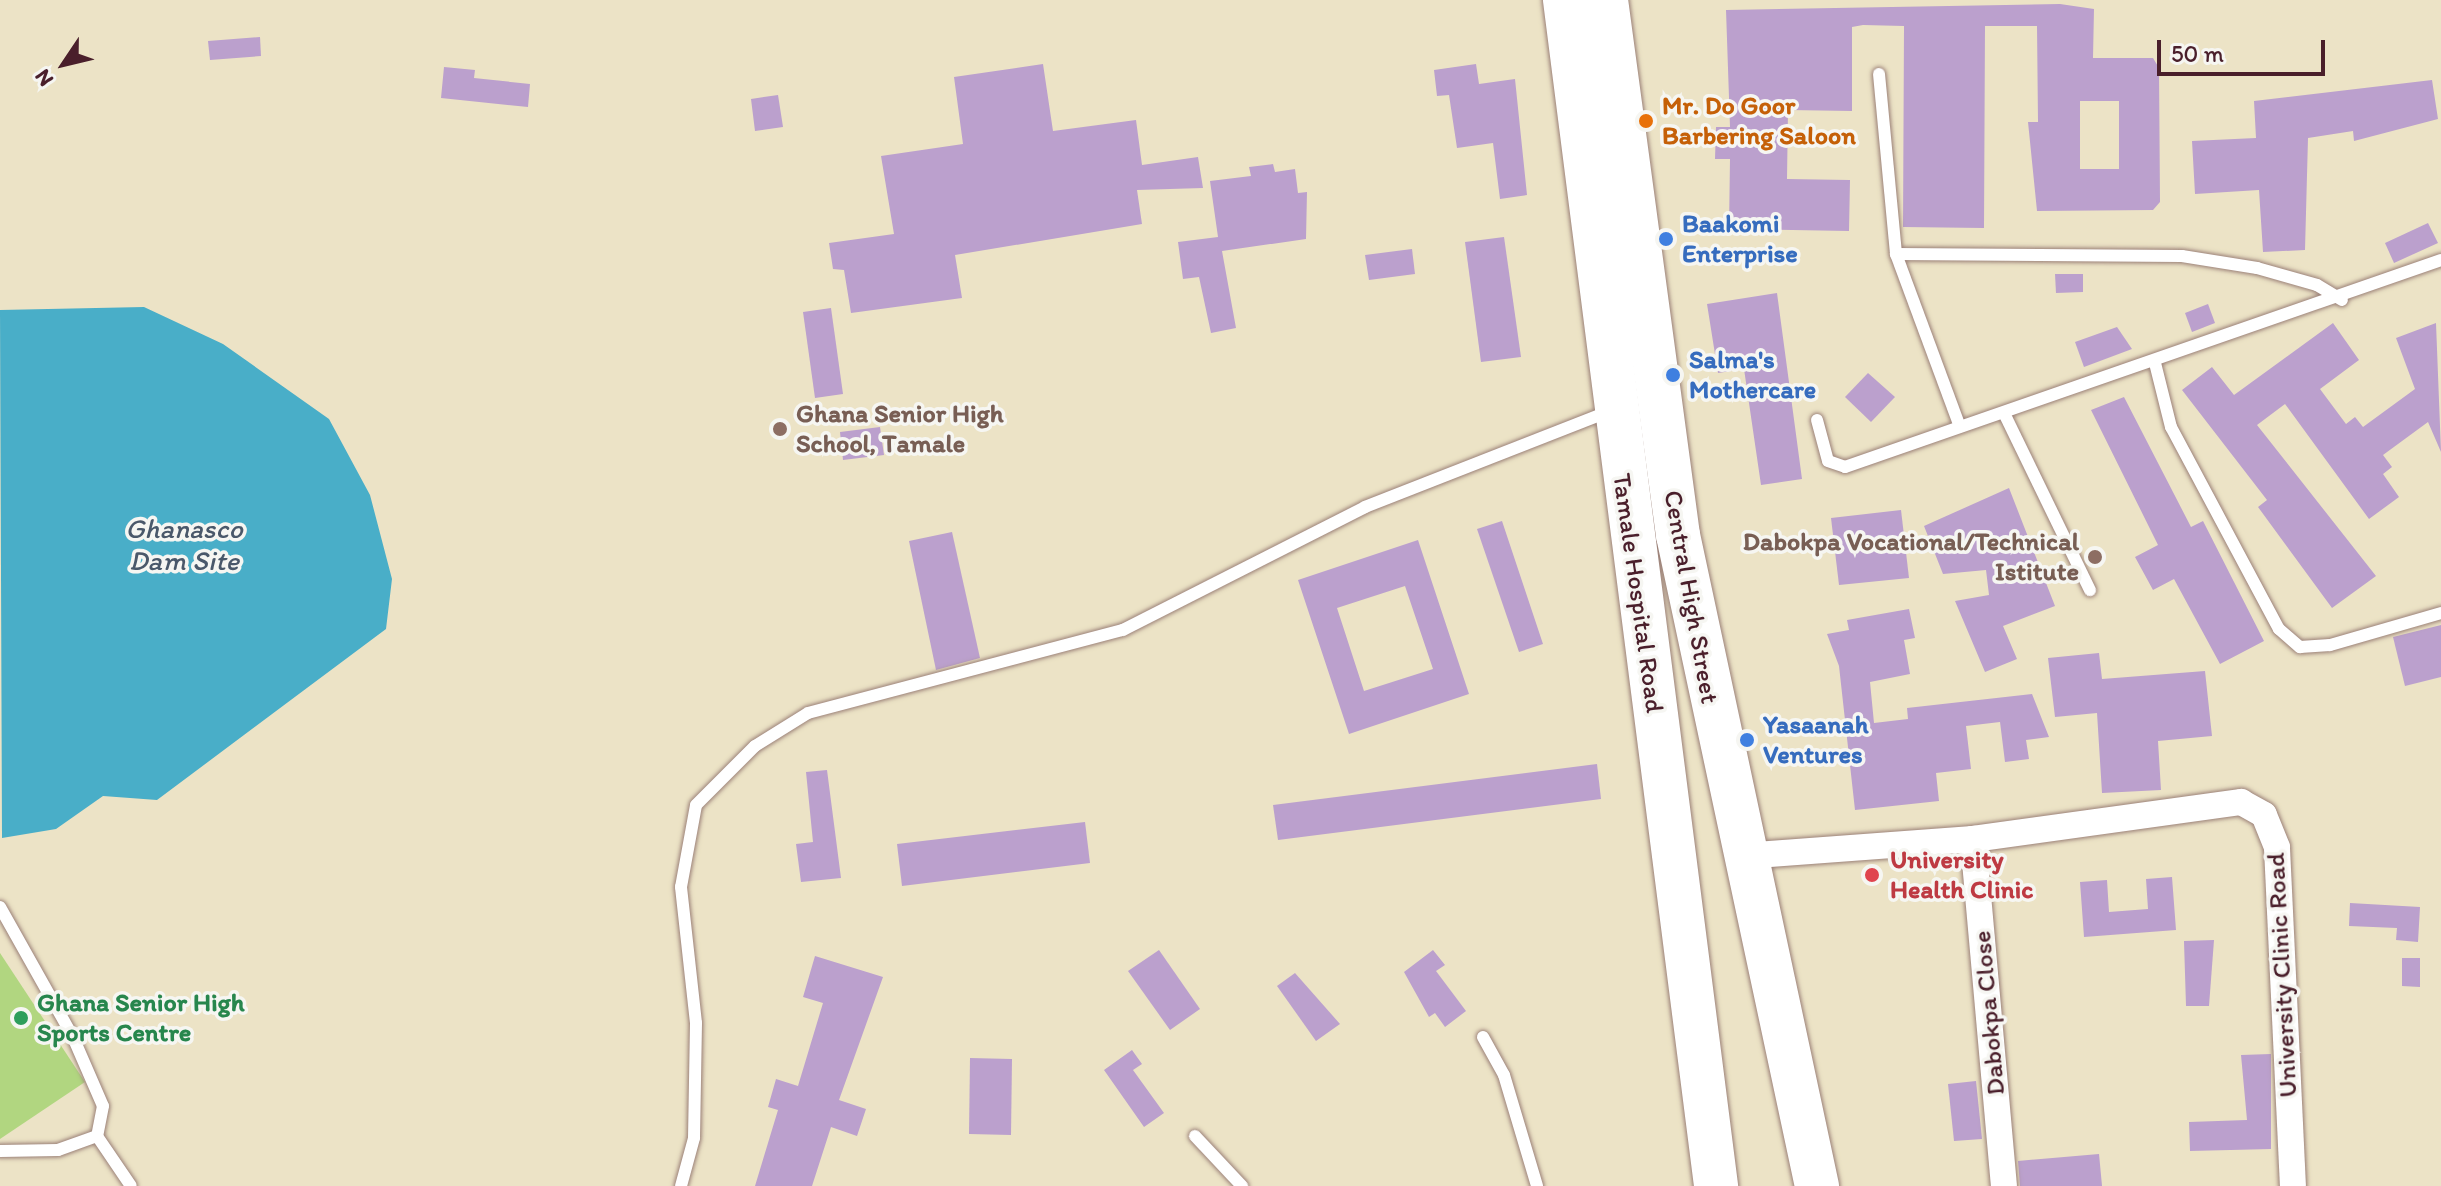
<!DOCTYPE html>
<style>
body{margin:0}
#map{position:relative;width:2441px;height:1186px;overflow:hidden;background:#ece3c6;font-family:Itim,sans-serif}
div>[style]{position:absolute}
.green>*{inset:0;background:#b1d680}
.water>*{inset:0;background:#49aec8}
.building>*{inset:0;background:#bba0cd}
.roads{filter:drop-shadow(0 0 2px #9b8178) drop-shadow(0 0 2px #9b8178)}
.service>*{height:12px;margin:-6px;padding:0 6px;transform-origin:6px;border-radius:6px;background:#fff}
.minor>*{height:26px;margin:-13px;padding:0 13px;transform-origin:13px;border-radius:13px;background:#fff}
.trunk>*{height:44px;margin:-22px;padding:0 22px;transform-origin:22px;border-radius:22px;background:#fff}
.dots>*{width:22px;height:22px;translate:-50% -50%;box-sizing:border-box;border:4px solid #f6f6f2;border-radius:50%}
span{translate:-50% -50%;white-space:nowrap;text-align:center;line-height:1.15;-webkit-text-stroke:7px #f6f6f2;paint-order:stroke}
.food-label{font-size:26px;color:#c56008;font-weight:700}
.left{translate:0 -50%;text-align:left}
.shop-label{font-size:26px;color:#366cbe;font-weight:700}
.education-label{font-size:26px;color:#785e54;font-weight:700}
.right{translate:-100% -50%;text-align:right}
.street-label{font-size:26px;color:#4a1f2b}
.health-label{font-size:26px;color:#be3a42;font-weight:700}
.leisure-label{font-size:26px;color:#27864d;font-weight:700}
.water-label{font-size:28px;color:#4a586a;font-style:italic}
.north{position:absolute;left:24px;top:24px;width:80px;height:80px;-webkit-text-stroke:6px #f6f6f2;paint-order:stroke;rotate:235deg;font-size:22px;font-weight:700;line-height:32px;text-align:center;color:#4a1f2b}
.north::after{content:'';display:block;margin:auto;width:28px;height:36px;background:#4a1f2b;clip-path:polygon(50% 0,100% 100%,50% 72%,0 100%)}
.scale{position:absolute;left:2157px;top:40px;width:168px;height:36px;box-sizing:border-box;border:4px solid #4a1f2b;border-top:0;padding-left:10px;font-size:24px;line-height:28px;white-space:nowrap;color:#4a1f2b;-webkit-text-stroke:6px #f6f6f2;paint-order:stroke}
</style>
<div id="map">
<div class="green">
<div style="clip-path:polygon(0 953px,85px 1082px,0 1139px)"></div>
</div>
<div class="water">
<div style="clip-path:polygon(144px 307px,223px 344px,329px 419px,370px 495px,392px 579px,386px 629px,157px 800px,103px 796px,56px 829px,2px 838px,0 310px)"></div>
</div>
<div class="building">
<div style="clip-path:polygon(evenodd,2060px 4px,2094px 9px,2093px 58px,2153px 58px,2159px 68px,2160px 202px,2153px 210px,2037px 211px,2028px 122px,2038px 122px,2037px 26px,1985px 26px,1984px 228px,1903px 227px,1904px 26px,1863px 25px,1852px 27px,1852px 111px,1788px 110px,1787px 179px,1850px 180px,1849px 231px,1729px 229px,1730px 159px,1715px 159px,1716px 127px,1730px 127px,1726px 10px,2060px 4px,2080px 101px,2119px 101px,2119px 169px,2080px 169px,2080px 101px)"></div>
<div style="clip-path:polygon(260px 37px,261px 56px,210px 60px,208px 41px)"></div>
<div style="clip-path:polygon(1043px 64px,1053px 131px,1136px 120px,1142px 165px,1198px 157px,1203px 188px,1137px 190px,1142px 224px,955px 255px,962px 298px,851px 313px,844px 270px,833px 269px,829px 243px,894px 234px,881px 156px,963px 144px,954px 77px)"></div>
<div style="clip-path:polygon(1476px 64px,1479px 84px,1515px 79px,1527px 195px,1500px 199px,1493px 143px,1457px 148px,1449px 95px,1437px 96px,1434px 70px)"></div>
<div style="clip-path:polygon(444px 67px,475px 70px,474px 78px,530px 84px,528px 107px,441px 98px)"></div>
<div style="clip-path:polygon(2432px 80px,2438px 119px,2354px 141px,2353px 131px,2308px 138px,2305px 250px,2263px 252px,2259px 190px,2195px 194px,2192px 141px,2256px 138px,2254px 101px)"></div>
<div style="clip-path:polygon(778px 95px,783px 127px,755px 131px,751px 99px)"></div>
<div style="clip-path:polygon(1273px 164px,1275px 172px,1295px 169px,1298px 193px,1307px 192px,1306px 239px,1222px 251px,1236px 328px,1211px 333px,1199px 277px,1183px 279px,1178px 242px,1218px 237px,1210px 181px,1251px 176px,1249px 167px)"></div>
<div style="clip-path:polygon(2428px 223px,2438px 243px,2394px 263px,2385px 243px)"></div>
<div style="clip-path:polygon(1504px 237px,1521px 357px,1481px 362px,1465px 242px)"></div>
<div style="clip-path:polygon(1412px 249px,1415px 274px,1369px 280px,1365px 255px)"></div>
<div style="clip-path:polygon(2055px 274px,2083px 274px,2083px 292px,2056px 293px)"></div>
<div style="clip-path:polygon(1777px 293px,1802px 479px,1761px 485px,1744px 369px,1718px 373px,1707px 304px)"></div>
<div style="clip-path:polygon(2208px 304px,2215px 323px,2192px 332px,2185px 313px)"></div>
<div style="clip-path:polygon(831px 308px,843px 394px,815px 398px,803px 312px)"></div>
<div style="clip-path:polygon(2333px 323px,2359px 360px,2320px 389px,2346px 424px,2355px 417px,2363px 427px,2415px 389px,2396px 338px,2436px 323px,2441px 452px,2428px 422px,2383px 455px,2392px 467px,2383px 474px,2399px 497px,2369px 519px,2285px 404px,2257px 425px,2376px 576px,2332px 608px,2258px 507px,2267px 500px,2182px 390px,2212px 367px,2234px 395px)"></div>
<div style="clip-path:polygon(2117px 327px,2132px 349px,2084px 367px,2075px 342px)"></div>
<div style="clip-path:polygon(1868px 373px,1895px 397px,1871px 422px,1845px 397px)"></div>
<div style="clip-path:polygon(2124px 397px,2191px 527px,2203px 521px,2264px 641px,2220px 664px,2174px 579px,2153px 590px,2135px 557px,2158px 545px,2091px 410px)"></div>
<div style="clip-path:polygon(880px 427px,884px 455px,843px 460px,840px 432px)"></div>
<div style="clip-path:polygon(2009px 488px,2055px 606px,2003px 626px,2017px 659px,1985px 672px,1955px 601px,1989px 595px,1986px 570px,1943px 574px,1924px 526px)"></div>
<div style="clip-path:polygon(1901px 510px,1909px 578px,1839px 585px,1831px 518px)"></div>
<div style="clip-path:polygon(1502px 521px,1543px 644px,1519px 652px,1477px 529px)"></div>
<div style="clip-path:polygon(952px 532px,980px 658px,936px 670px,909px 541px)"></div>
<div style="clip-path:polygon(evenodd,1418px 540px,1469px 694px,1349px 734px,1298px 580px,1418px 540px,1405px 586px,1433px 669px,1364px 691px,1337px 608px,1405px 586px)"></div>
<div style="clip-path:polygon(1909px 609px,1915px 638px,1904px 640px,1910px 674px,1870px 682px,1874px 723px,1908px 719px,1907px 708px,2032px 694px,2049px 737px,2026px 740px,2029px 759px,2005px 762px,2000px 722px,1966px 726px,1971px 769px,1936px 773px,1939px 801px,1855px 810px,1839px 666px,1827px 634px,1849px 630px,1847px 620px)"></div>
<div style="clip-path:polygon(2441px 625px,2441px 677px,2405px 686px,2393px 637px)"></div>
<div style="clip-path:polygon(2099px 653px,2102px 679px,2205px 671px,2212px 736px,2158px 741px,2161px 790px,2102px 793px,2097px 713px,2055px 717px,2048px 658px)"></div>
<div style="clip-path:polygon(1597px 764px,1601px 799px,1278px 840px,1273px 805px)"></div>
<div style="clip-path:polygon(827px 770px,841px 878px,801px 882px,796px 844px,813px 842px,806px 772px)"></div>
<div style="clip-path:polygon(1085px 822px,1090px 863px,902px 886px,897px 844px)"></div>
<div style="clip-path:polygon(2172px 877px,2176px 930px,2084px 937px,2080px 882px,2107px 880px,2109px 912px,2148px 909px,2146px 879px)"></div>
<div style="clip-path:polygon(2350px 903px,2420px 907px,2418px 942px,2396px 940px,2397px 928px,2349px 926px)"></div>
<div style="clip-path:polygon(2214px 940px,2209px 1006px,2186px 1006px,2184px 941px)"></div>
<div style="clip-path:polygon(1159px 950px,1200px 1009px,1170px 1030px,1128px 971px)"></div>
<div style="clip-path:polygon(1433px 950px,1445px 965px,1436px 971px,1466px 1011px,1445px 1027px,1435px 1013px,1429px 1017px,1404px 972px)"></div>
<div style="clip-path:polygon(815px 956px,883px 977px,839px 1100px,866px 1109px,857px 1136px,831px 1127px,812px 1186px,755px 1186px,778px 1110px,768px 1107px,776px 1079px,798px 1086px,823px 1003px,803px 997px)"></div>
<div style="clip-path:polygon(2402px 958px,2420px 958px,2420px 987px,2402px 986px)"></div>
<div style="clip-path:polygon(1295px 973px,1340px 1024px,1316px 1041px,1277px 986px)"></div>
<div style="clip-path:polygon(1132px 1050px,1142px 1064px,1133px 1070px,1164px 1113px,1144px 1127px,1104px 1070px)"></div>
<div style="clip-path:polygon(2271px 1054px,2271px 1149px,2190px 1151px,2189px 1122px,2247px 1120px,2241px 1055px)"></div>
<div style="clip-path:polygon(970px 1058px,1012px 1059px,1011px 1135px,969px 1134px)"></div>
<div style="clip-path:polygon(1976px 1081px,1982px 1139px,1954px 1141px,1948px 1084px)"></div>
<div style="clip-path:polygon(2099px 1154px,2102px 1186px,2020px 1186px,2018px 1161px)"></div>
</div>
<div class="roads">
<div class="service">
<div style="left:1879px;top:74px;width:181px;rotate:84.6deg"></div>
<div style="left:1896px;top:254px;width:179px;rotate:69.7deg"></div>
<div style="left:1896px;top:254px;width:286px;rotate:0.4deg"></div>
<div style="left:2182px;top:256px;width:76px;rotate:9.1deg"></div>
<div style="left:2257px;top:268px;width:62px;rotate:15.8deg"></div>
<div style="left:2317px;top:285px;width:29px;rotate:31deg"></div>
<div style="left:2155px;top:363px;width:66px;rotate:76deg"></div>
<div style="left:2171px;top:427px;width:229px;rotate:61.9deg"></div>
<div style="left:2279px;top:629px;width:28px;rotate:41deg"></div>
<div style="left:2300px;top:647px;width:30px;rotate:-4deg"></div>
<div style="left:2330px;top:645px;width:116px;rotate:-16.1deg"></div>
<div style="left:2004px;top:413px;width:197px;rotate:64.1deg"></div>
<div style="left:1817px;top:420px;width:42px;rotate:75deg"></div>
<div style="left:1828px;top:461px;width:18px;rotate:19deg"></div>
<div style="left:1845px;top:467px;width:631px;rotate:-19.15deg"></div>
<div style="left:0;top:907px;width:149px;rotate:60.7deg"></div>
<div style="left:73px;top:1037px;width:75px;rotate:66.5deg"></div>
<div style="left:103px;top:1106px;width:31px;rotate:101deg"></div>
<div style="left:97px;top:1136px;width:60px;rotate:55.8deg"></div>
<div style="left:1483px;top:1037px;width:43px;rotate:61.1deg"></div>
<div style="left:1504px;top:1075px;width:116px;rotate:73.4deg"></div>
<div style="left:1195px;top:1136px;width:69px;rotate:46.8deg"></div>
<div style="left:0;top:1151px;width:58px;rotate:-1deg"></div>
<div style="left:58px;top:1150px;width:41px;rotate:-19.7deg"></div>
<div style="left:681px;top:1186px;width:50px;rotate:-74.8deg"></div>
<div style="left:694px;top:1138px;width:115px;rotate:-89deg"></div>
<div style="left:696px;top:1023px;width:137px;rotate:-96.3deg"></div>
<div style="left:681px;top:887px;width:83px;rotate:-79.6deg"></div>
<div style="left:696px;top:805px;width:83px;rotate:-45deg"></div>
<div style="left:755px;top:746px;width:62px;rotate:-31.9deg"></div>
<div style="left:808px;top:713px;width:326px;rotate:-14.8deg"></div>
<div style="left:1123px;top:630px;width:271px;rotate:-26.9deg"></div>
<div style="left:1365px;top:507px;width:263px;rotate:-21.4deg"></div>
</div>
<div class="minor">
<div style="left:1973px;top:839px;width:348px;rotate:84.9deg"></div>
<div style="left:1742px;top:856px;width:232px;rotate:-4.2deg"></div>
<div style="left:1973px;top:839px;width:271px;rotate:-7.9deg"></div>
<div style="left:2241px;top:802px;width:26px;rotate:29deg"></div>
<div style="left:2264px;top:815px;width:35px;rotate:68deg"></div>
<div style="left:2277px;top:848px;width:338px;rotate:87.3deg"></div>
</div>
<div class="trunk">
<div style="left:1565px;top:0;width:1196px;rotate:82.74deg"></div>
<div style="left:1606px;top:0;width:540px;rotate:82.34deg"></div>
<div style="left:1678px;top:535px;width:666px;rotate:77.95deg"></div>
</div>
</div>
<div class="dots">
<div style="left:1646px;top:121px;background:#e8710a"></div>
<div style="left:1666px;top:239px;background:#3f7fe0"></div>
<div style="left:1673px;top:375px;background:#3f7fe0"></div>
<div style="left:780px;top:429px;background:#8d6e63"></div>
<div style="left:2095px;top:557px;background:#8d6e63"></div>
<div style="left:1747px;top:740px;background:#3f7fe0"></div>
<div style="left:1872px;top:875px;background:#e0444e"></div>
<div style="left:21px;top:1018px;background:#2e9e5b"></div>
</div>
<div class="food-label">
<span class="left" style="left:1662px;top:121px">Mr. Do Goor<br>Barbering Saloon</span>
</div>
<div class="shop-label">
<span class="left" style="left:1682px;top:239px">Baakomi<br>Enterprise</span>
<span class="left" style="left:1689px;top:375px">Salma's<br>Mothercare</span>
<span class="left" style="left:1763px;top:740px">Yasaanah<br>Ventures</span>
</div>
<div class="education-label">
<span class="left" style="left:796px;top:429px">Ghana Senior High<br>School, Tamale</span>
<span class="right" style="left:2079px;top:557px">Dabokpa Vocational/Technical<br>Istitute</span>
</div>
<div class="street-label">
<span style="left:1638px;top:593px;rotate:82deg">Tamale Hospital Road</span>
<span style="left:1691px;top:597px;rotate:80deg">Central High Street</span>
<span style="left:2282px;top:975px;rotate:-93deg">University Clinic Road</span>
<span style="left:1989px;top:1013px;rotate:-95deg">Dabokpa Close</span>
</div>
<div class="health-label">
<span class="left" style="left:1890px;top:875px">University<br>Health Clinic</span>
</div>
<div class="leisure-label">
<span class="left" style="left:37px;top:1018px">Ghana Senior High<br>Sports Centre</span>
</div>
<div class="water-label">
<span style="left:184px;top:544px">Ghanasco<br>Dam Site</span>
</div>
<div class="north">N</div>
<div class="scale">50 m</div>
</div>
